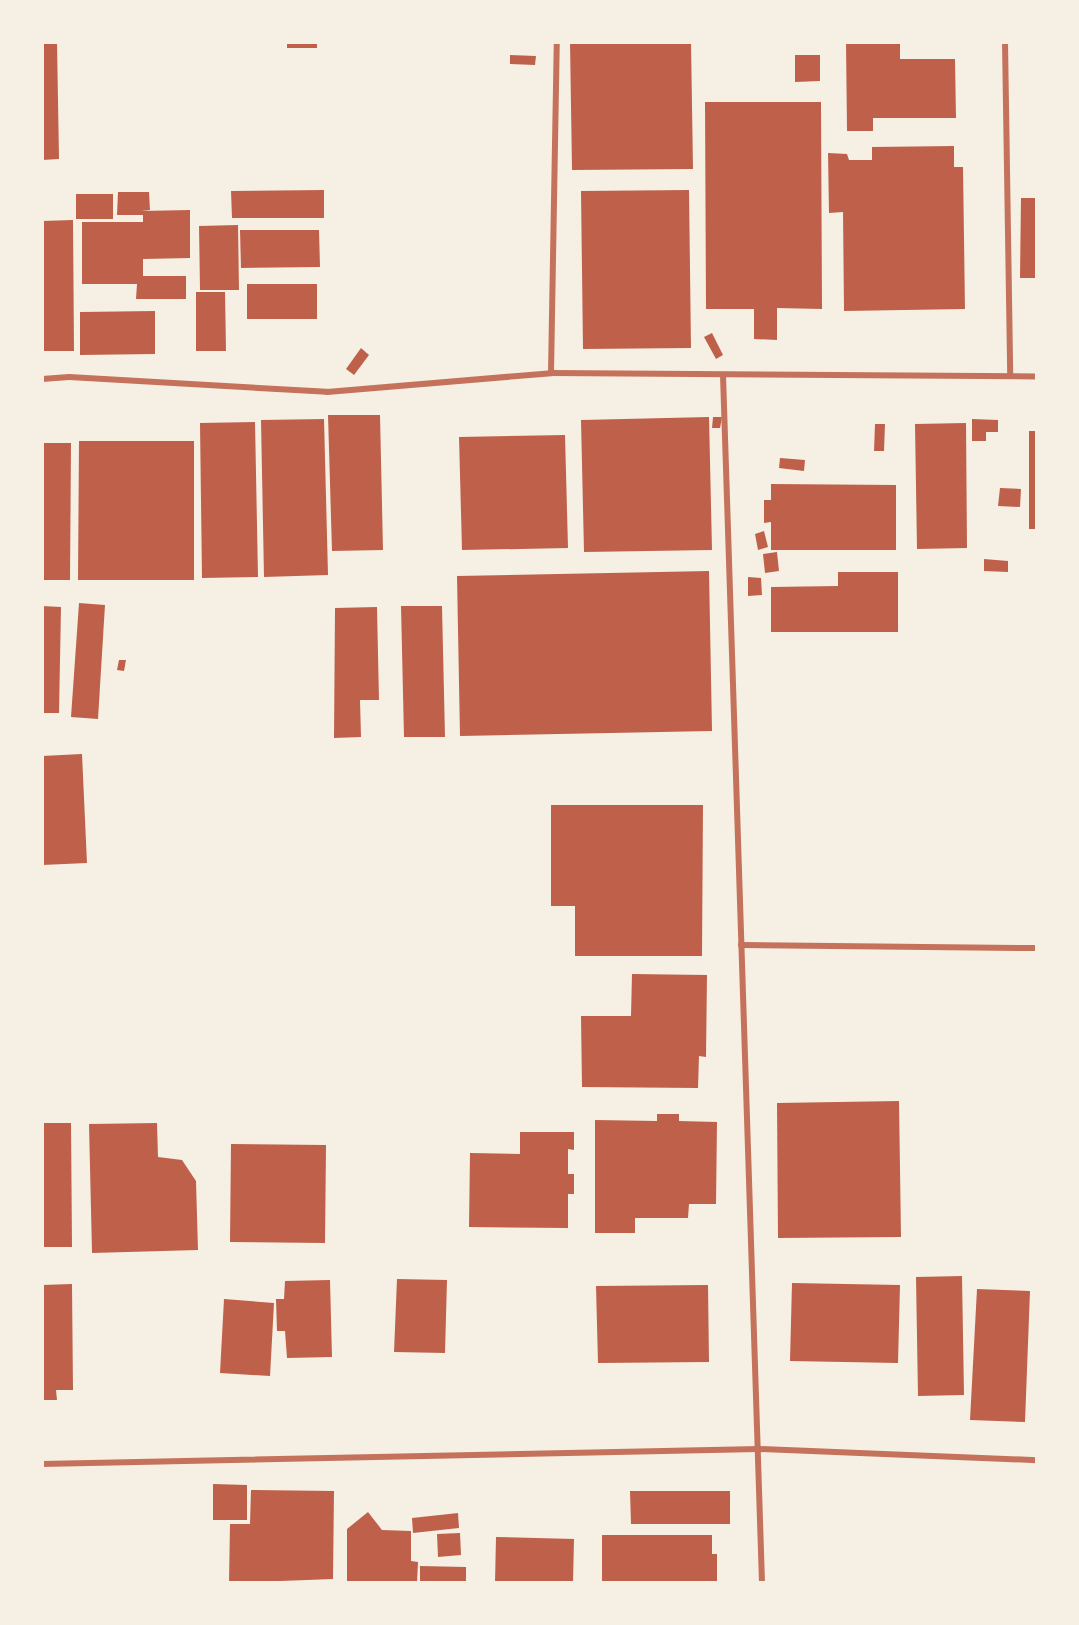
<!DOCTYPE html>
<style>
body{margin:0}
#map{position:relative;width:1079px;height:1625px;overflow:hidden;background:#f6efe4;font-family:"PT Sans Narrow",sans-serif}
div>[style]{position:absolute}
.building>*{inset:0;background:#bf614a}
.minor>*{height:6px;margin:-3px;padding:0 3px;transform-origin:3px;border-radius:3px;background:#c5725c}
span{translate:-50% -50%;white-space:nowrap;text-align:center;line-height:1.15;-webkit-text-stroke:6px #f6efe4;paint-order:stroke}
.frame{position:absolute;inset:0;border:44px solid #f6efe4;pointer-events:none}
</style>
<div id="map">
<div class="building">
<div style="clip-path:polygon(42px 42px,57px 42px,59px 159px,42px 160px)"></div>
<div style="clip-path:polygon(287px 42px,317px 42px,317px 48px,287px 48px)"></div>
<div style="clip-path:polygon(570px 42px,691px 42px,693px 169px,572px 170px)"></div>
<div style="clip-path:polygon(846px 42px,900px 42px,900px 59px,955px 59px,956px 118px,873px 118px,873px 131px,847px 131px)"></div>
<div style="clip-path:polygon(510px 55px,536px 56px,535px 65px,510px 64px)"></div>
<div style="clip-path:polygon(795px 55px,820px 55px,820px 81px,795px 82px)"></div>
<div style="clip-path:polygon(705px 102px,821px 102px,822px 309px,777px 308px,777px 340px,754px 339px,754px 309px,706px 309px)"></div>
<div style="clip-path:polygon(954px 146px,954px 167px,963px 167px,965px 309px,844px 311px,843px 212px,829px 213px,828px 153px,847px 154px,849px 160px,872px 160px,872px 147px)"></div>
<div style="clip-path:polygon(324px 190px,324px 218px,232px 218px,231px 191px)"></div>
<div style="clip-path:polygon(689px 190px,691px 348px,583px 349px,581px 191px)"></div>
<div style="clip-path:polygon(118px 192px,149px 192px,150px 210px,141px 211px,190px 210px,190px 258px,143px 259px,143px 276px,186px 276px,186px 299px,136px 299px,137px 284px,82px 284px,82px 222px,143px 222px,143px 215px,117px 215px)"></div>
<div style="clip-path:polygon(76px 194px,113px 194px,113px 219px,76px 219px)"></div>
<div style="clip-path:polygon(1021px 198px,1037px 198px,1037px 278px,1020px 278px)"></div>
<div style="clip-path:polygon(73px 220px,74px 351px,42px 351px,42px 221px)"></div>
<div style="clip-path:polygon(238px 225px,239px 290px,200px 290px,199px 226px)"></div>
<div style="clip-path:polygon(240px 230px,319px 230px,320px 267px,241px 268px)"></div>
<div style="clip-path:polygon(247px 284px,317px 284px,317px 319px,247px 319px)"></div>
<div style="clip-path:polygon(196px 292px,225px 292px,226px 351px,196px 351px)"></div>
<div style="clip-path:polygon(155px 311px,155px 354px,80px 355px,80px 312px)"></div>
<div style="clip-path:polygon(712px 333px,723px 355px,716px 359px,704px 337px)"></div>
<div style="clip-path:polygon(361px 348px,369px 355px,354px 375px,346px 369px)"></div>
<div style="clip-path:polygon(328px 415px,380px 415px,383px 550px,332px 551px)"></div>
<div style="clip-path:polygon(709px 417px,712px 550px,584px 552px,581px 420px)"></div>
<div style="clip-path:polygon(713px 417px,722px 417px,720px 428px,712px 428px)"></div>
<div style="clip-path:polygon(324px 419px,328px 575px,264px 577px,261px 420px)"></div>
<div style="clip-path:polygon(972px 419px,998px 420px,998px 432px,986px 432px,986px 441px,972px 441px)"></div>
<div style="clip-path:polygon(255px 422px,258px 577px,202px 578px,200px 423px)"></div>
<div style="clip-path:polygon(966px 423px,967px 548px,917px 549px,915px 424px)"></div>
<div style="clip-path:polygon(875px 424px,885px 424px,884px 451px,874px 451px)"></div>
<div style="clip-path:polygon(1029px 431px,1037px 431px,1037px 529px,1029px 529px)"></div>
<div style="clip-path:polygon(565px 435px,568px 548px,462px 550px,459px 437px)"></div>
<div style="clip-path:polygon(79px 441px,194px 441px,194px 580px,78px 580px)"></div>
<div style="clip-path:polygon(42px 443px,71px 443px,70px 580px,42px 580px)"></div>
<div style="clip-path:polygon(780px 458px,805px 460px,804px 471px,779px 468px)"></div>
<div style="clip-path:polygon(771px 484px,896px 485px,896px 550px,771px 550px,771px 522px,764px 523px,764px 500px,771px 500px)"></div>
<div style="clip-path:polygon(1000px 488px,1021px 489px,1020px 507px,998px 506px)"></div>
<div style="clip-path:polygon(764px 531px,768px 547px,758px 550px,755px 534px)"></div>
<div style="clip-path:polygon(777px 552px,779px 571px,765px 573px,763px 554px)"></div>
<div style="clip-path:polygon(984px 559px,1008px 561px,1008px 572px,984px 571px)"></div>
<div style="clip-path:polygon(709px 571px,712px 731px,460px 736px,457px 576px)"></div>
<div style="clip-path:polygon(838px 572px,898px 572px,898px 632px,771px 632px,771px 587px,838px 586px)"></div>
<div style="clip-path:polygon(748px 577px,761px 578px,762px 595px,748px 596px)"></div>
<div style="clip-path:polygon(79px 603px,105px 605px,98px 719px,71px 717px)"></div>
<div style="clip-path:polygon(42px 606px,61px 607px,59px 713px,42px 713px)"></div>
<div style="clip-path:polygon(401px 606px,442px 606px,445px 737px,404px 737px)"></div>
<div style="clip-path:polygon(377px 607px,379px 700px,360px 700px,361px 737px,334px 738px,335px 608px)"></div>
<div style="clip-path:polygon(119px 660px,126px 660px,124px 671px,117px 670px)"></div>
<div style="clip-path:polygon(82px 754px,87px 863px,42px 865px,42px 756px)"></div>
<div style="clip-path:polygon(551px 805px,703px 805px,702px 956px,575px 956px,575px 906px,551px 906px)"></div>
<div style="clip-path:polygon(632px 974px,707px 975px,706px 1057px,699px 1056px,698px 1088px,582px 1087px,581px 1016px,631px 1016px)"></div>
<div style="clip-path:polygon(899px 1101px,901px 1237px,778px 1238px,777px 1103px)"></div>
<div style="clip-path:polygon(657px 1114px,679px 1114px,679px 1121px,717px 1122px,716px 1204px,689px 1204px,688px 1218px,635px 1218px,635px 1233px,595px 1233px,595px 1120px,657px 1121px)"></div>
<div style="clip-path:polygon(42px 1123px,71px 1123px,72px 1247px,42px 1247px)"></div>
<div style="clip-path:polygon(157px 1123px,158px 1157px,182px 1160px,196px 1181px,198px 1250px,92px 1253px,89px 1124px)"></div>
<div style="clip-path:polygon(520px 1132px,574px 1132px,574px 1150px,568px 1149px,568px 1174px,574px 1174px,574px 1194px,568px 1194px,568px 1228px,469px 1227px,470px 1153px,520px 1154px)"></div>
<div style="clip-path:polygon(231px 1144px,326px 1145px,325px 1243px,230px 1242px)"></div>
<div style="clip-path:polygon(962px 1276px,964px 1395px,918px 1396px,916px 1277px)"></div>
<div style="clip-path:polygon(397px 1279px,447px 1280px,445px 1353px,394px 1352px)"></div>
<div style="clip-path:polygon(330px 1280px,332px 1357px,287px 1358px,285px 1331px,277px 1331px,276px 1299px,284px 1299px,285px 1281px)"></div>
<div style="clip-path:polygon(792px 1283px,900px 1285px,898px 1363px,790px 1361px)"></div>
<div style="clip-path:polygon(72px 1284px,73px 1390px,56px 1390px,57px 1400px,42px 1400px,42px 1285px)"></div>
<div style="clip-path:polygon(708px 1285px,709px 1362px,598px 1363px,596px 1286px)"></div>
<div style="clip-path:polygon(977px 1289px,1030px 1291px,1025px 1422px,970px 1420px)"></div>
<div style="clip-path:polygon(224px 1299px,274px 1303px,270px 1376px,220px 1373px)"></div>
<div style="clip-path:polygon(213px 1484px,247px 1485px,247px 1520px,213px 1520px)"></div>
<div style="clip-path:polygon(251px 1490px,334px 1491px,333px 1579px,229px 1583px,230px 1524px,250px 1524px)"></div>
<div style="clip-path:polygon(630px 1491px,730px 1491px,730px 1524px,631px 1524px)"></div>
<div style="clip-path:polygon(368px 1512px,382px 1530px,411px 1531px,411px 1561px,418px 1562px,417px 1583px,347px 1583px,347px 1529px)"></div>
<div style="clip-path:polygon(458px 1513px,459px 1528px,413px 1533px,412px 1518px)"></div>
<div style="clip-path:polygon(460px 1533px,461px 1555px,438px 1557px,437px 1534px)"></div>
<div style="clip-path:polygon(602px 1535px,712px 1535px,712px 1554px,717px 1554px,717px 1583px,602px 1583px)"></div>
<div style="clip-path:polygon(496px 1537px,574px 1539px,573px 1583px,495px 1583px)"></div>
<div style="clip-path:polygon(420px 1566px,466px 1567px,466px 1583px,420px 1583px)"></div>
</div>
<div class="minor">
<div style="left:1005px;top:42px;width:334px;rotate:89.1deg"></div>
<div style="left:551px;top:373px;width:331px;rotate:-89deg"></div>
<div style="left:723px;top:375px;width:1209px;rotate:88.15deg"></div>
<div style="left:42px;top:379px;width:27px;rotate:-4deg"></div>
<div style="left:69px;top:377px;width:258px;rotate:3.3deg"></div>
<div style="left:327px;top:392px;width:225px;rotate:-4.8deg"></div>
<div style="left:551px;top:373px;width:486px;rotate:0.4deg"></div>
<div style="left:741px;top:945px;width:296px;rotate:0.6deg"></div>
<div style="left:42px;top:1464px;width:717px;rotate:-1.2deg"></div>
<div style="left:759px;top:1449px;width:278px;rotate:2.3deg"></div>
</div>
<div class="frame"></div>
</div>
